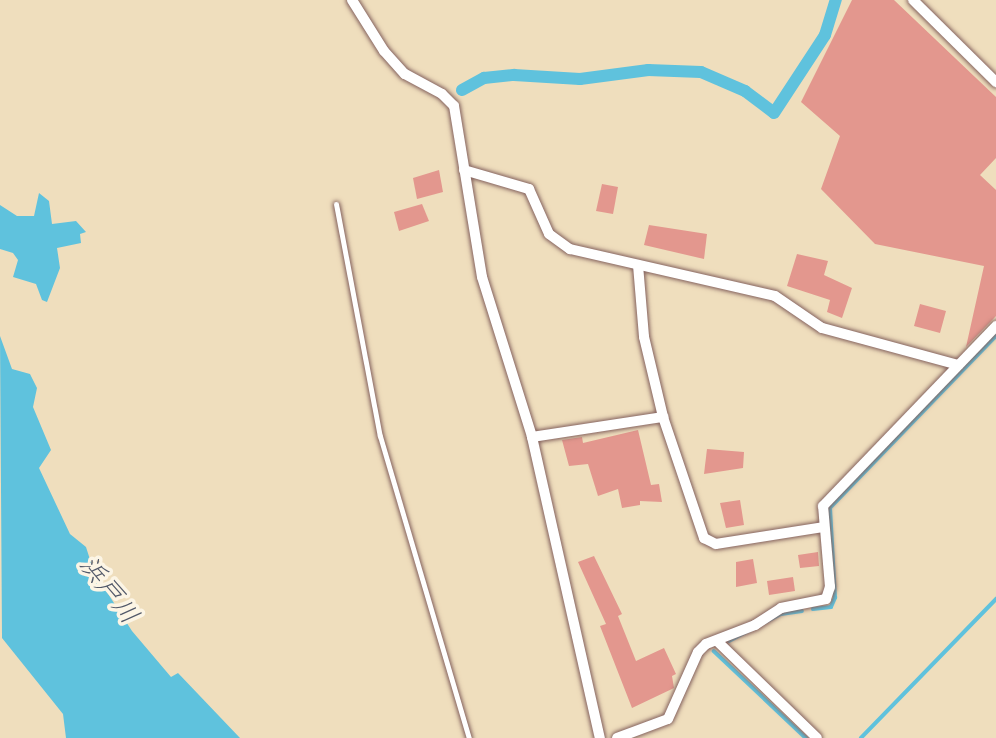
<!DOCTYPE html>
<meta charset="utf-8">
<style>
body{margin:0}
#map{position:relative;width:996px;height:738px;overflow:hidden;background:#efdebd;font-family:Itim,"Klee One",sans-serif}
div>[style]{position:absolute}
.water>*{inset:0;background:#5fc2dd}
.stream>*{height:3.5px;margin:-1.75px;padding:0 1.75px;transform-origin:1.75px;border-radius:1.75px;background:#5fc2dd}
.canal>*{height:12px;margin:-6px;padding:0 6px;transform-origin:6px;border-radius:6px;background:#5fc2dd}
.building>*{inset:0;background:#e3978e}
.roads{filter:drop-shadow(0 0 2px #84625e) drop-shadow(0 0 2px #84625e)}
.service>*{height:5px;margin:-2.5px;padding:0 2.5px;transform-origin:2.5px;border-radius:2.5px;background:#fff}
.minor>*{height:10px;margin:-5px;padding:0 5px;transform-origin:5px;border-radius:5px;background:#fff}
span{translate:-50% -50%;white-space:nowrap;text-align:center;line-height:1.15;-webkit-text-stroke:7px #fcf5e5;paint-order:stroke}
.water-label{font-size:26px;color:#515869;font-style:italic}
</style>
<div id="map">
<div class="water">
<div style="clip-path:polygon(39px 193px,49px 201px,52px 224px,76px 221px,86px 232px,80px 234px,81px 243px,57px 248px,60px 268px,47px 302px,42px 300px,36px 284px,13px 277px,18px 260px,13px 253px,0 249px,0 205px,17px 216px,34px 216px)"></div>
<div style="clip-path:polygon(0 336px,12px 369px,30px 374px,37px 388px,33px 407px,51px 450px,39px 468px,70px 534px,86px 547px,94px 572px,132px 631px,171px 677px,178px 673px,240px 738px,66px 738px,63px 714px,2px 638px)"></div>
</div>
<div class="stream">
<div style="left:813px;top:609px;width:18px;rotate:-6deg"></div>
<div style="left:831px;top:607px;width:10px;rotate:-66deg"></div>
<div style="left:835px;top:598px;width:90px;rotate:-93.2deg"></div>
<div style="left:830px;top:508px;width:239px;rotate:-46deg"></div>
<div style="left:729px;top:641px;width:59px;rotate:-27.4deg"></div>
<div style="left:781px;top:614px;width:21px;rotate:-8deg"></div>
<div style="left:714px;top:651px;width:127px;rotate:43.4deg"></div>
<div style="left:861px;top:738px;width:194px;rotate:-45.8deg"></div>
</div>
<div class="canal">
<div style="left:462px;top:90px;width:25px;rotate:-29deg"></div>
<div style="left:484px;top:78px;width:30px;rotate:-6deg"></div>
<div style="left:514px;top:75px;width:66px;rotate:3.5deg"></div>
<div style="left:580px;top:79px;width:69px;rotate:-7.5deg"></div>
<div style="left:648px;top:70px;width:53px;rotate:2.2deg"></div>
<div style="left:701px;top:72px;width:48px;rotate:23.4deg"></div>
<div style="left:745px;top:91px;width:36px;rotate:37deg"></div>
<div style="left:774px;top:113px;width:93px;rotate:-56.8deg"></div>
<div style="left:825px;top:35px;width:37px;rotate:-73deg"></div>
</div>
<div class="building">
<div style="clip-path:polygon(852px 0,894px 0,996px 97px,996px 158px,980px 175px,996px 190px,996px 316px,966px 347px,984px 266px,875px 244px,821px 189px,840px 136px,801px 102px)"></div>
<div style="clip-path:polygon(439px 170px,443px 192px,417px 199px,413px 178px)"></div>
<div style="clip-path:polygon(602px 184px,618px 187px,613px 214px,596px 211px)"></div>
<div style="clip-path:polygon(422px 204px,429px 221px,399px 231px,394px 212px)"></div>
<div style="clip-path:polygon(649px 225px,707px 234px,704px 259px,644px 245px)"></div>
<div style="clip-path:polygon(797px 254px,828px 261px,824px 275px,852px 288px,842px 318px,827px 312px,830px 300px,787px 286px)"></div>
<div style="clip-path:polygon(920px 304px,946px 311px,940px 333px,914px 326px)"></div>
<div style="clip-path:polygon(638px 430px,651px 485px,659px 484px,662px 502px,640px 501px,640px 505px,622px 508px,618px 489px,598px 496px,588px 464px,569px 466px,562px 440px,582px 437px,583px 443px)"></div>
<div style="clip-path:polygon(707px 449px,744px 452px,743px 468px,704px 474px)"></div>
<div style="clip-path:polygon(740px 500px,744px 525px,726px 528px,720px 503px)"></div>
<div style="clip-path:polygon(818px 552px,819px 566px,800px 568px,798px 555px)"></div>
<div style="clip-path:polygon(594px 556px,622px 614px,618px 616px,636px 661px,664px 648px,676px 674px,672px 676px,674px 688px,632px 708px,600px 626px,606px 624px,578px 562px)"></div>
<div style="clip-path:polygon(753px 559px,757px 583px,736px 587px,736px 562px)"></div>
<div style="clip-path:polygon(793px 577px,795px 591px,769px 595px,767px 581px)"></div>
</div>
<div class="roads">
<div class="service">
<div style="left:336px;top:204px;width:236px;rotate:79.3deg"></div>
<div style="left:380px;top:436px;width:315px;rotate:73.6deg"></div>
</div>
<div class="minor">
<div style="left:352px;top:0;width:60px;rotate:57.9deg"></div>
<div style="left:384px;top:51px;width:31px;rotate:48deg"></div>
<div style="left:405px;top:74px;width:42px;rotate:28.4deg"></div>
<div style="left:442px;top:94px;width:17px;rotate:45deg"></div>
<div style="left:454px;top:106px;width:173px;rotate:80.7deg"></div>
<div style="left:482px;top:277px;width:168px;rotate:72.6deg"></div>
<div style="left:532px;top:437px;width:309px;rotate:77.3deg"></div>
<div style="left:913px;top:0;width:117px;rotate:44.7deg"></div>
<div style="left:464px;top:170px;width:68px;rotate:16.3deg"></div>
<div style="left:529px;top:189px;width:49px;rotate:66deg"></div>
<div style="left:549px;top:234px;width:26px;rotate:36deg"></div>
<div style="left:570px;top:249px;width:210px;rotate:12.9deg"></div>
<div style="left:775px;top:296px;width:57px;rotate:34.2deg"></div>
<div style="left:822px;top:328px;width:141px;rotate:15.2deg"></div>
<div style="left:638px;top:265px;width:72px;rotate:85.2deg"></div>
<div style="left:644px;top:337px;width:82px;rotate:76.6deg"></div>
<div style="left:663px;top:417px;width:128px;rotate:71.3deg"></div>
<div style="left:704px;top:538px;width:13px;rotate:27deg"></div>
<div style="left:716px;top:544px;width:108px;rotate:-9deg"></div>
<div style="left:532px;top:437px;width:133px;rotate:-8.7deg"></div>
<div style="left:717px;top:641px;width:139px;rotate:44.1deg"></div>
<div style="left:617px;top:738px;width:54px;rotate:-20.4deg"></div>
<div style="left:668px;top:719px;width:73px;rotate:-65.9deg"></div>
<div style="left:698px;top:652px;width:11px;rotate:-45deg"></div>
<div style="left:706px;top:644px;width:53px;rotate:-21.2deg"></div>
<div style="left:755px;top:625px;width:31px;rotate:-33deg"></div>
<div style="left:781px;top:608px;width:46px;rotate:-11.3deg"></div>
<div style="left:826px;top:599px;width:13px;rotate:-72deg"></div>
<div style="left:830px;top:587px;width:81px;rotate:-94.9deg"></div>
<div style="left:823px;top:506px;width:250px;rotate:-46.1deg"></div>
</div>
</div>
<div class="water-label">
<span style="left:109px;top:590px;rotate:52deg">浜戸川</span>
</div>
</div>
